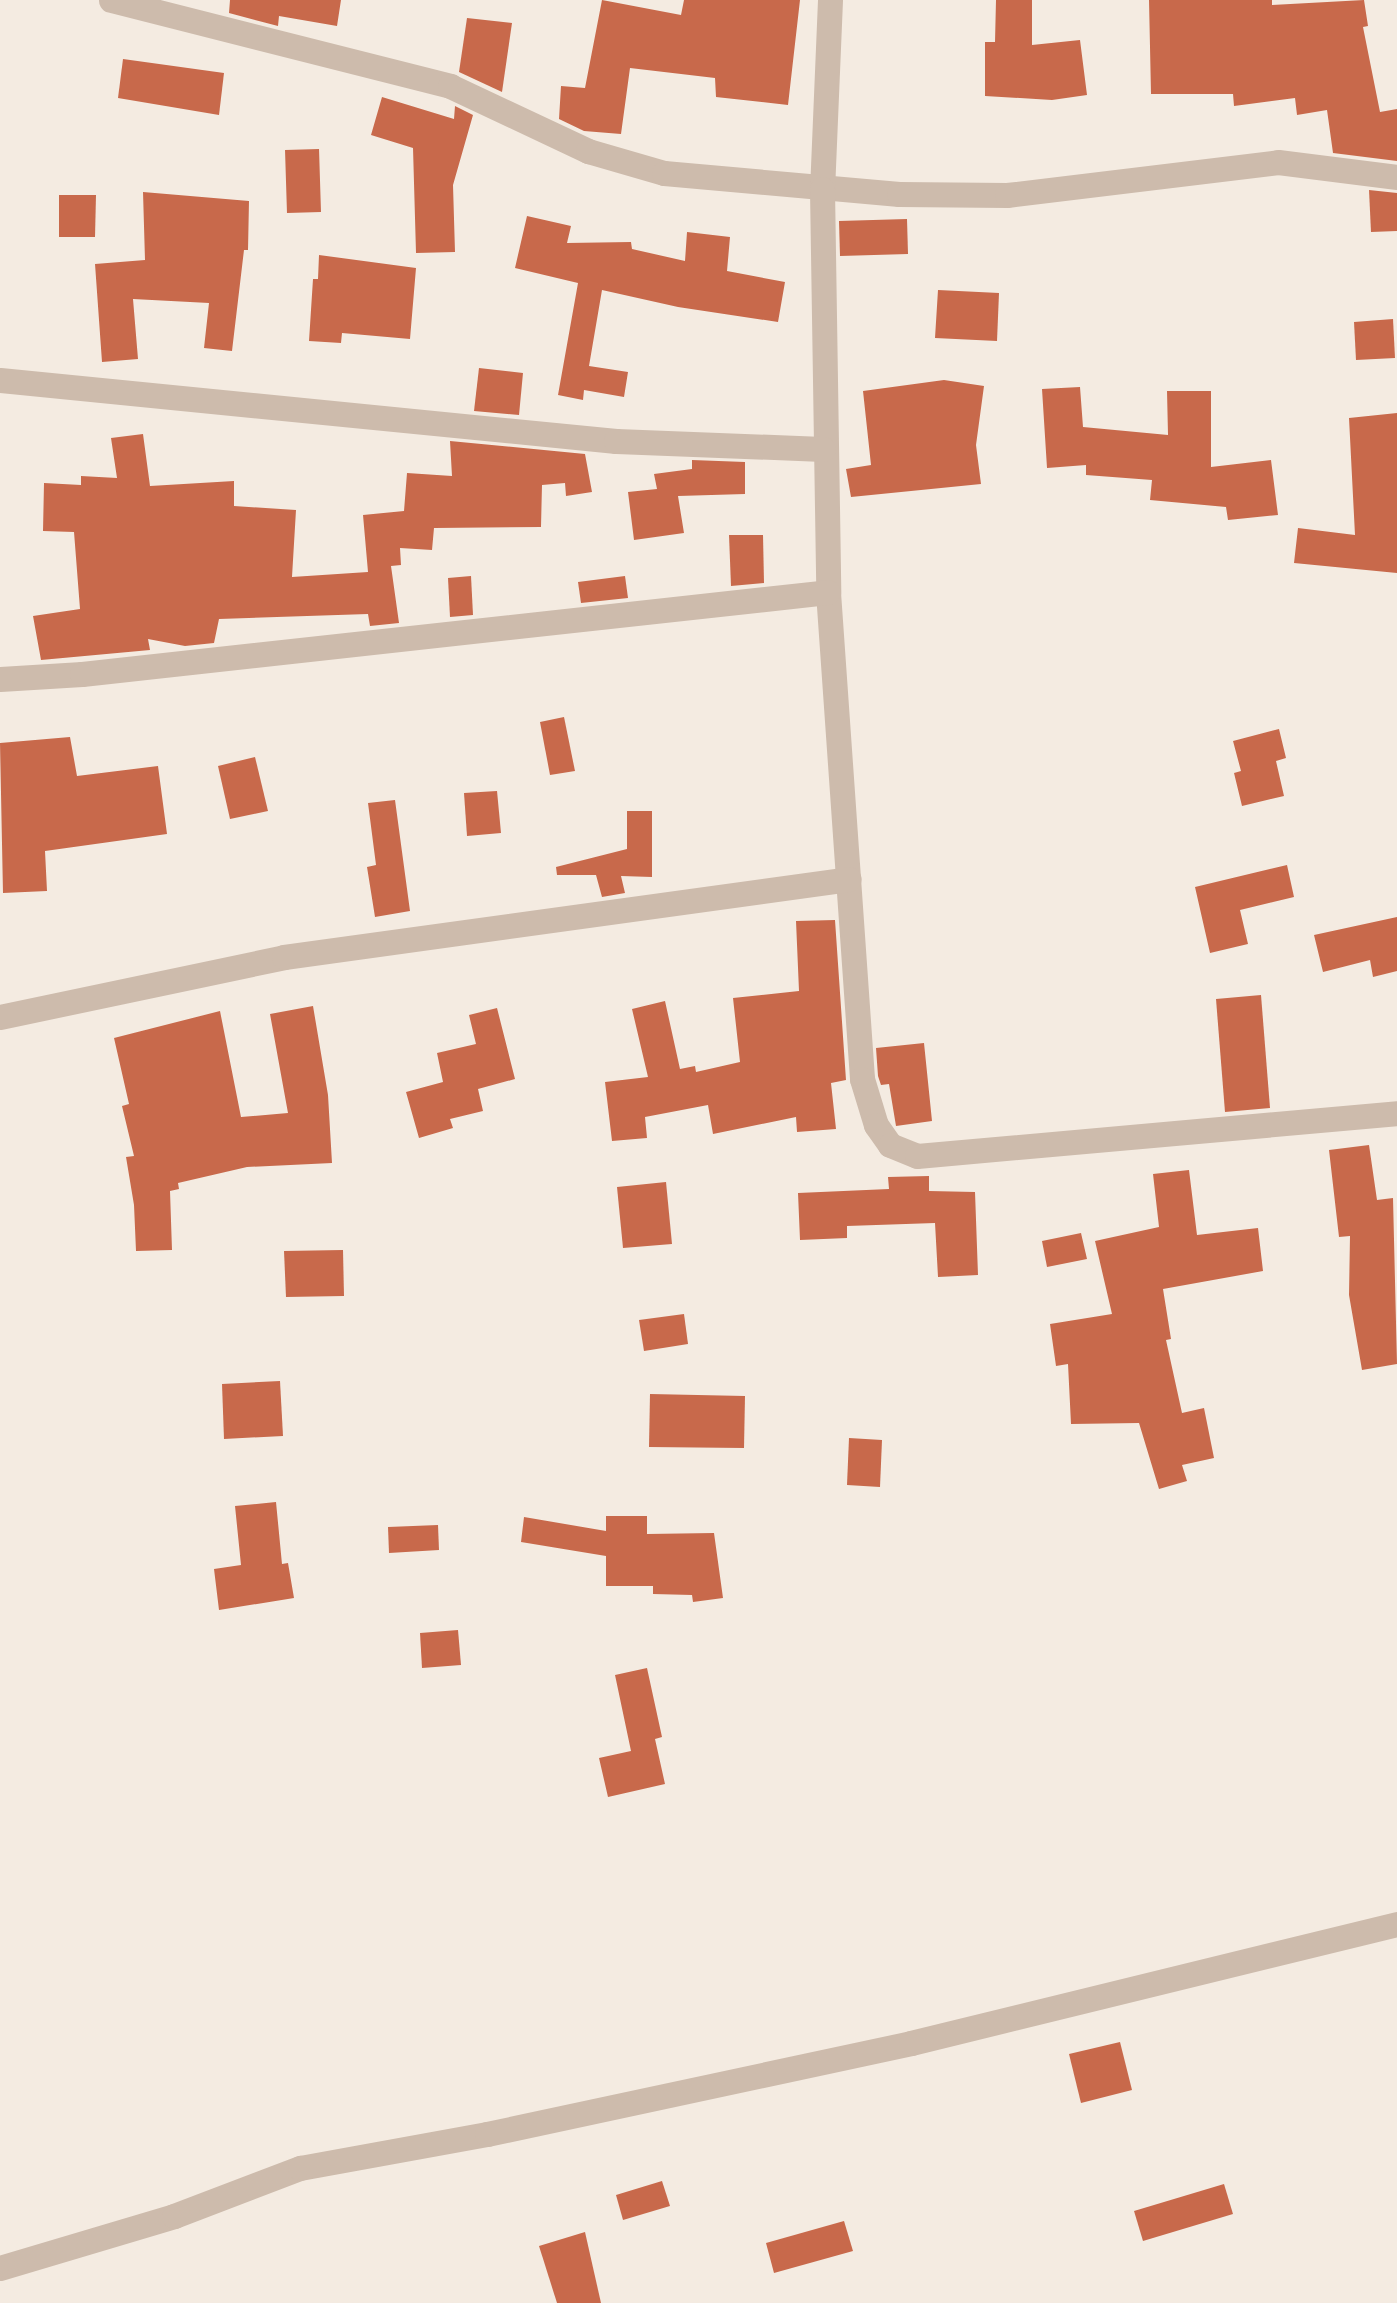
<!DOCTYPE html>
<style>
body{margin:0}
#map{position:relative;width:1397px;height:2303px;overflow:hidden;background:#f4ebe1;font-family:Signika,sans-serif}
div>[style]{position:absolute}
.building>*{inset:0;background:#c8694b}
.street>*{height:25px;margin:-12.5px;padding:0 12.5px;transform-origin:12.5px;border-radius:12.5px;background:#cdbbac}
span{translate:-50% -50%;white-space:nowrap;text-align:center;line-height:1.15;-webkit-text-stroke:8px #fbf5ee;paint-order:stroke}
</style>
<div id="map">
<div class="building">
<div style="clip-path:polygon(230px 0,341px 0,337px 26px,279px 16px,278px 26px,229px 13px)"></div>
<div style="clip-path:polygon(602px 0,681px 15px,684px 0,800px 0,788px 105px,716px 97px,715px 78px,630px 68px,621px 134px,584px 131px,559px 119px,561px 86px,585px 88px)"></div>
<div style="clip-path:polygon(996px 0,1032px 0,1032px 45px,1080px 40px,1087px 95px,1052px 100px,985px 96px,985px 42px,995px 42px)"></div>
<div style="clip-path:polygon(1149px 0,1272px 0,1272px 5px,1364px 0,1368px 26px,1363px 27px,1380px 112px,1397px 109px,1397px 161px,1333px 153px,1327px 110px,1297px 115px,1295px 98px,1234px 106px,1233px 94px,1151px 94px)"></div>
<div style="clip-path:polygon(467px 18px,512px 23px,502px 92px,459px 72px)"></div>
<div style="clip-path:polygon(123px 59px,224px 73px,219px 115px,118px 98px)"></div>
<div style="clip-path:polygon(382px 97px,454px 119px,455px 106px,473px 115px,453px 185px,455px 252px,416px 253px,413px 148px,371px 135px)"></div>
<div style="clip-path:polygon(319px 149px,321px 212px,287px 213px,285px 150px)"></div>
<div style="clip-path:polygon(1369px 190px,1397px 193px,1397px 231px,1371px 232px)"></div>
<div style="clip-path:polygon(143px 192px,249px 201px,248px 250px,244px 250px,232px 351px,204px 348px,209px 303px,133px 299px,138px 359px,102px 362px,95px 264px,145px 260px)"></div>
<div style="clip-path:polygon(59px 195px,96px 195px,95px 237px,59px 237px)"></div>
<div style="clip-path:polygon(527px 216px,571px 226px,567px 243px,631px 242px,632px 249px,685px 261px,687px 232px,730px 237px,727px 271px,785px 282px,778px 322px,678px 307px,602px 290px,589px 366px,628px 372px,624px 397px,584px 390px,583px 400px,558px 395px,578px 283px,515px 268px)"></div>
<div style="clip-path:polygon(907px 219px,908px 254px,840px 256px,839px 221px)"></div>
<div style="clip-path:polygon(319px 255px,416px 268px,410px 339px,342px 333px,341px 343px,309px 341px,313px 279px,318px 279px)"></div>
<div style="clip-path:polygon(938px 290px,999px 293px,997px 341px,935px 338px)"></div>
<div style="clip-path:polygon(1393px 319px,1395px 358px,1356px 360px,1354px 322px)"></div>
<div style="clip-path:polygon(479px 368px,523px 373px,519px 415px,474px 411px)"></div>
<div style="clip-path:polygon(944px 380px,984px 386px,976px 445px,981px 484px,851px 497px,846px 469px,871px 465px,863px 391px)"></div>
<div style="clip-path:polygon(1080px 387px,1083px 427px,1168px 435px,1167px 391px,1211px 391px,1211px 467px,1271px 460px,1278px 515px,1228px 520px,1226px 507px,1150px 500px,1152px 480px,1086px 475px,1086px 465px,1047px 468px,1042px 389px)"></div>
<div style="clip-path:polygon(1397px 413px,1397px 573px,1294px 563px,1298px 528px,1355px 535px,1349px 418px)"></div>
<div style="clip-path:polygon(143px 434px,150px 486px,234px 481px,234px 506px,296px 510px,292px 577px,368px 572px,363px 515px,404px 511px,407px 473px,452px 476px,450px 441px,585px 454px,592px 492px,566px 496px,565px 483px,542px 485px,541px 527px,434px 528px,432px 550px,400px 548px,401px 565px,391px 566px,399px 623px,370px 626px,368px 614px,219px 619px,214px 643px,185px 646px,148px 639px,150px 650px,41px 660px,33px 616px,80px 609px,74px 532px,43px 531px,44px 483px,81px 485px,81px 476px,117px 478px,111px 438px)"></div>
<div style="clip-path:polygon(692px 460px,745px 462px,745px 494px,678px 496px,684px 533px,634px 540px,628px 492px,657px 489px,654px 474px,692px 469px)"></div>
<div style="clip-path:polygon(729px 535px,763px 535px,764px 583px,731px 586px)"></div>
<div style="clip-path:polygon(471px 576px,473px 615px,450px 617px,448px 578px)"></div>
<div style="clip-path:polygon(625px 576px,628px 598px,581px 603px,578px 582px)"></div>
<div style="clip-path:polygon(564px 717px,575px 771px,550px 775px,540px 722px)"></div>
<div style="clip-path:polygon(1279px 729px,1286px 758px,1276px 761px,1284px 796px,1242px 806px,1234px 773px,1241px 771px,1233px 741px)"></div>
<div style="clip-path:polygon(70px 737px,77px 776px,158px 766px,167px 834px,45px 851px,47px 891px,3px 893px,0 743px)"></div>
<div style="clip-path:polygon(255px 757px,268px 811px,230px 819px,218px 766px)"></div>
<div style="clip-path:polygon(497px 791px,501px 833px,467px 836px,464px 793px)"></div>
<div style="clip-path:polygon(395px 800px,410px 911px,375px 917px,367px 867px,376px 865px,368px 803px)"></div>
<div style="clip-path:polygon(627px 811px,652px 811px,652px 877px,621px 876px,625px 893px,602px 897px,596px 875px,557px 875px,556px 867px,627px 849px)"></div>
<div style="clip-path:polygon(1287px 865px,1294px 897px,1240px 910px,1248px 944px,1210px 953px,1195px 887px)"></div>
<div style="clip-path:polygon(1397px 917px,1397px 971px,1373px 977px,1370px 960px,1323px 972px,1314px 935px)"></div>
<div style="clip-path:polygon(835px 920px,846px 1080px,831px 1083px,836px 1129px,797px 1132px,796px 1117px,713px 1134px,708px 1105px,645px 1117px,647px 1138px,612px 1141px,605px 1082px,648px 1077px,632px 1009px,665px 1001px,680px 1069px,695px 1066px,696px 1072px,740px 1062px,733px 998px,799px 991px,796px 921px)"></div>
<div style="clip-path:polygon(1261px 995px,1270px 1108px,1225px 1112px,1216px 999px)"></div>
<div style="clip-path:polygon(313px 1006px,328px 1095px,332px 1163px,247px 1167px,178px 1183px,179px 1189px,170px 1191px,172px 1250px,136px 1251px,134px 1205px,126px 1157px,134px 1156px,122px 1106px,129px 1104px,114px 1038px,220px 1011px,241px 1117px,288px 1113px,270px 1014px)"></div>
<div style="clip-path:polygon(497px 1008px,515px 1079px,478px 1089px,483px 1111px,450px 1119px,453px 1128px,419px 1138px,406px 1092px,443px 1082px,437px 1053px,476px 1044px,469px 1015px)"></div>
<div style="clip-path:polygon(924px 1043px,932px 1121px,896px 1126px,889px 1084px,881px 1085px,878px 1076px,876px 1048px)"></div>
<div style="clip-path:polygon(1369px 1145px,1377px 1200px,1393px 1198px,1397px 1364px,1362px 1370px,1349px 1295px,1350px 1236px,1339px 1237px,1329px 1150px)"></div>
<div style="clip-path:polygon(1189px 1170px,1197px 1235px,1258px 1228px,1263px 1271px,1163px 1289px,1171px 1339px,1166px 1340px,1182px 1413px,1204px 1408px,1214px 1458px,1182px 1465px,1187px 1481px,1159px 1489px,1139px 1423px,1071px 1424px,1068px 1364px,1056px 1366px,1050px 1324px,1112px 1314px,1095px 1241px,1159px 1227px,1153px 1174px)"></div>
<div style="clip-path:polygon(929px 1176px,929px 1191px,975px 1192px,978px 1275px,938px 1277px,935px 1223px,847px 1226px,847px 1238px,800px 1240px,798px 1193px,889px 1189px,888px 1177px)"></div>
<div style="clip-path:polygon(666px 1182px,672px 1244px,623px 1248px,617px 1187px)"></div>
<div style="clip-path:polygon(1081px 1233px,1087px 1259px,1047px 1267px,1042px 1241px)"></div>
<div style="clip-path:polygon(343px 1250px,344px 1296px,286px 1297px,284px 1251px)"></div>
<div style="clip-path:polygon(684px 1314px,688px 1344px,644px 1351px,639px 1320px)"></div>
<div style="clip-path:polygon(280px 1381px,283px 1436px,224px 1439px,222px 1384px)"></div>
<div style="clip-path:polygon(650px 1394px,745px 1396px,744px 1448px,649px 1447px)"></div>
<div style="clip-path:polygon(849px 1438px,882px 1440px,880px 1487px,847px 1485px)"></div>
<div style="clip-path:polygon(276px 1502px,282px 1564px,288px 1563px,294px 1598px,219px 1610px,214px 1569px,241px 1565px,235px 1506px)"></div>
<div style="clip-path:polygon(606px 1516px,647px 1516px,647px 1534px,714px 1533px,723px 1598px,693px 1602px,692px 1595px,653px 1594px,653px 1586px,606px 1586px,606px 1556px,521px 1542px,524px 1517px,606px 1531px)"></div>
<div style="clip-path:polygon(438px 1525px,439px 1550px,389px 1553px,388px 1527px)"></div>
<div style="clip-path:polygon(458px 1630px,461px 1665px,422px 1668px,420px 1633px)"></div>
<div style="clip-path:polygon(647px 1668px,662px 1737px,655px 1739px,665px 1784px,608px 1797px,599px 1758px,631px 1751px,615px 1675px)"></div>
<div style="clip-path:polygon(1120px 2042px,1132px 2090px,1081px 2103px,1069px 2054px)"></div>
<div style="clip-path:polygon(662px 2181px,670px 2206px,623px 2220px,616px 2195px)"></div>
<div style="clip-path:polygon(1224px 2184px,1233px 2214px,1143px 2241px,1134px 2211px)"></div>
<div style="clip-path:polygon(844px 2221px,853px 2251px,774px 2273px,766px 2243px)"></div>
<div style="clip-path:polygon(585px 2232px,601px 2303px,557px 2303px,539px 2246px)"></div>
</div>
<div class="street">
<div style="left:111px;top:0;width:350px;rotate:14.2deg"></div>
<div style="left:450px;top:86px;width:153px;rotate:25.2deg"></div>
<div style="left:588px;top:151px;width:79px;rotate:16.1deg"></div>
<div style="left:664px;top:173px;width:236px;rotate:5.1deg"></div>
<div style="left:899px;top:194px;width:108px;rotate:0.5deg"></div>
<div style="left:1007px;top:195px;width:273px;rotate:-6.9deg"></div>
<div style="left:1278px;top:162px;width:120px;rotate:7.2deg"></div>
<div style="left:830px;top:0;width:189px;rotate:92.4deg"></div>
<div style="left:822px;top:189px;width:403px;rotate:89.1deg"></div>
<div style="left:828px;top:592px;width:488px;rotate:86deg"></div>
<div style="left:862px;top:1079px;width:48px;rotate:73.1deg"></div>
<div style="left:876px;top:1125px;width:24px;rotate:55deg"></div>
<div style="left:890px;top:1145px;width:29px;rotate:22deg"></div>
<div style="left:917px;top:1156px;width:482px;rotate:-5.1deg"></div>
<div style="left:0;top:380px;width:619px;rotate:5.66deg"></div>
<div style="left:616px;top:441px;width:207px;rotate:2.2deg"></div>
<div style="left:0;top:679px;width:82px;rotate:-3.5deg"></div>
<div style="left:82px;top:674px;width:750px;rotate:-6.27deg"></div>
<div style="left:0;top:1017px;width:290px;rotate:-11.9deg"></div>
<div style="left:284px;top:957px;width:570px;rotate:-7.86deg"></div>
<div style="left:0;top:2268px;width:182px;rotate:-16.6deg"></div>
<div style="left:174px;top:2216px;width:135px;rotate:-20.9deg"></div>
<div style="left:300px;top:2168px;width:190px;rotate:-10.3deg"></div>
<div style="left:487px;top:2134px;width:434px;rotate:-12.1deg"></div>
<div style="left:911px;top:2043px;width:500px;rotate:-13.76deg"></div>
</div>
</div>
